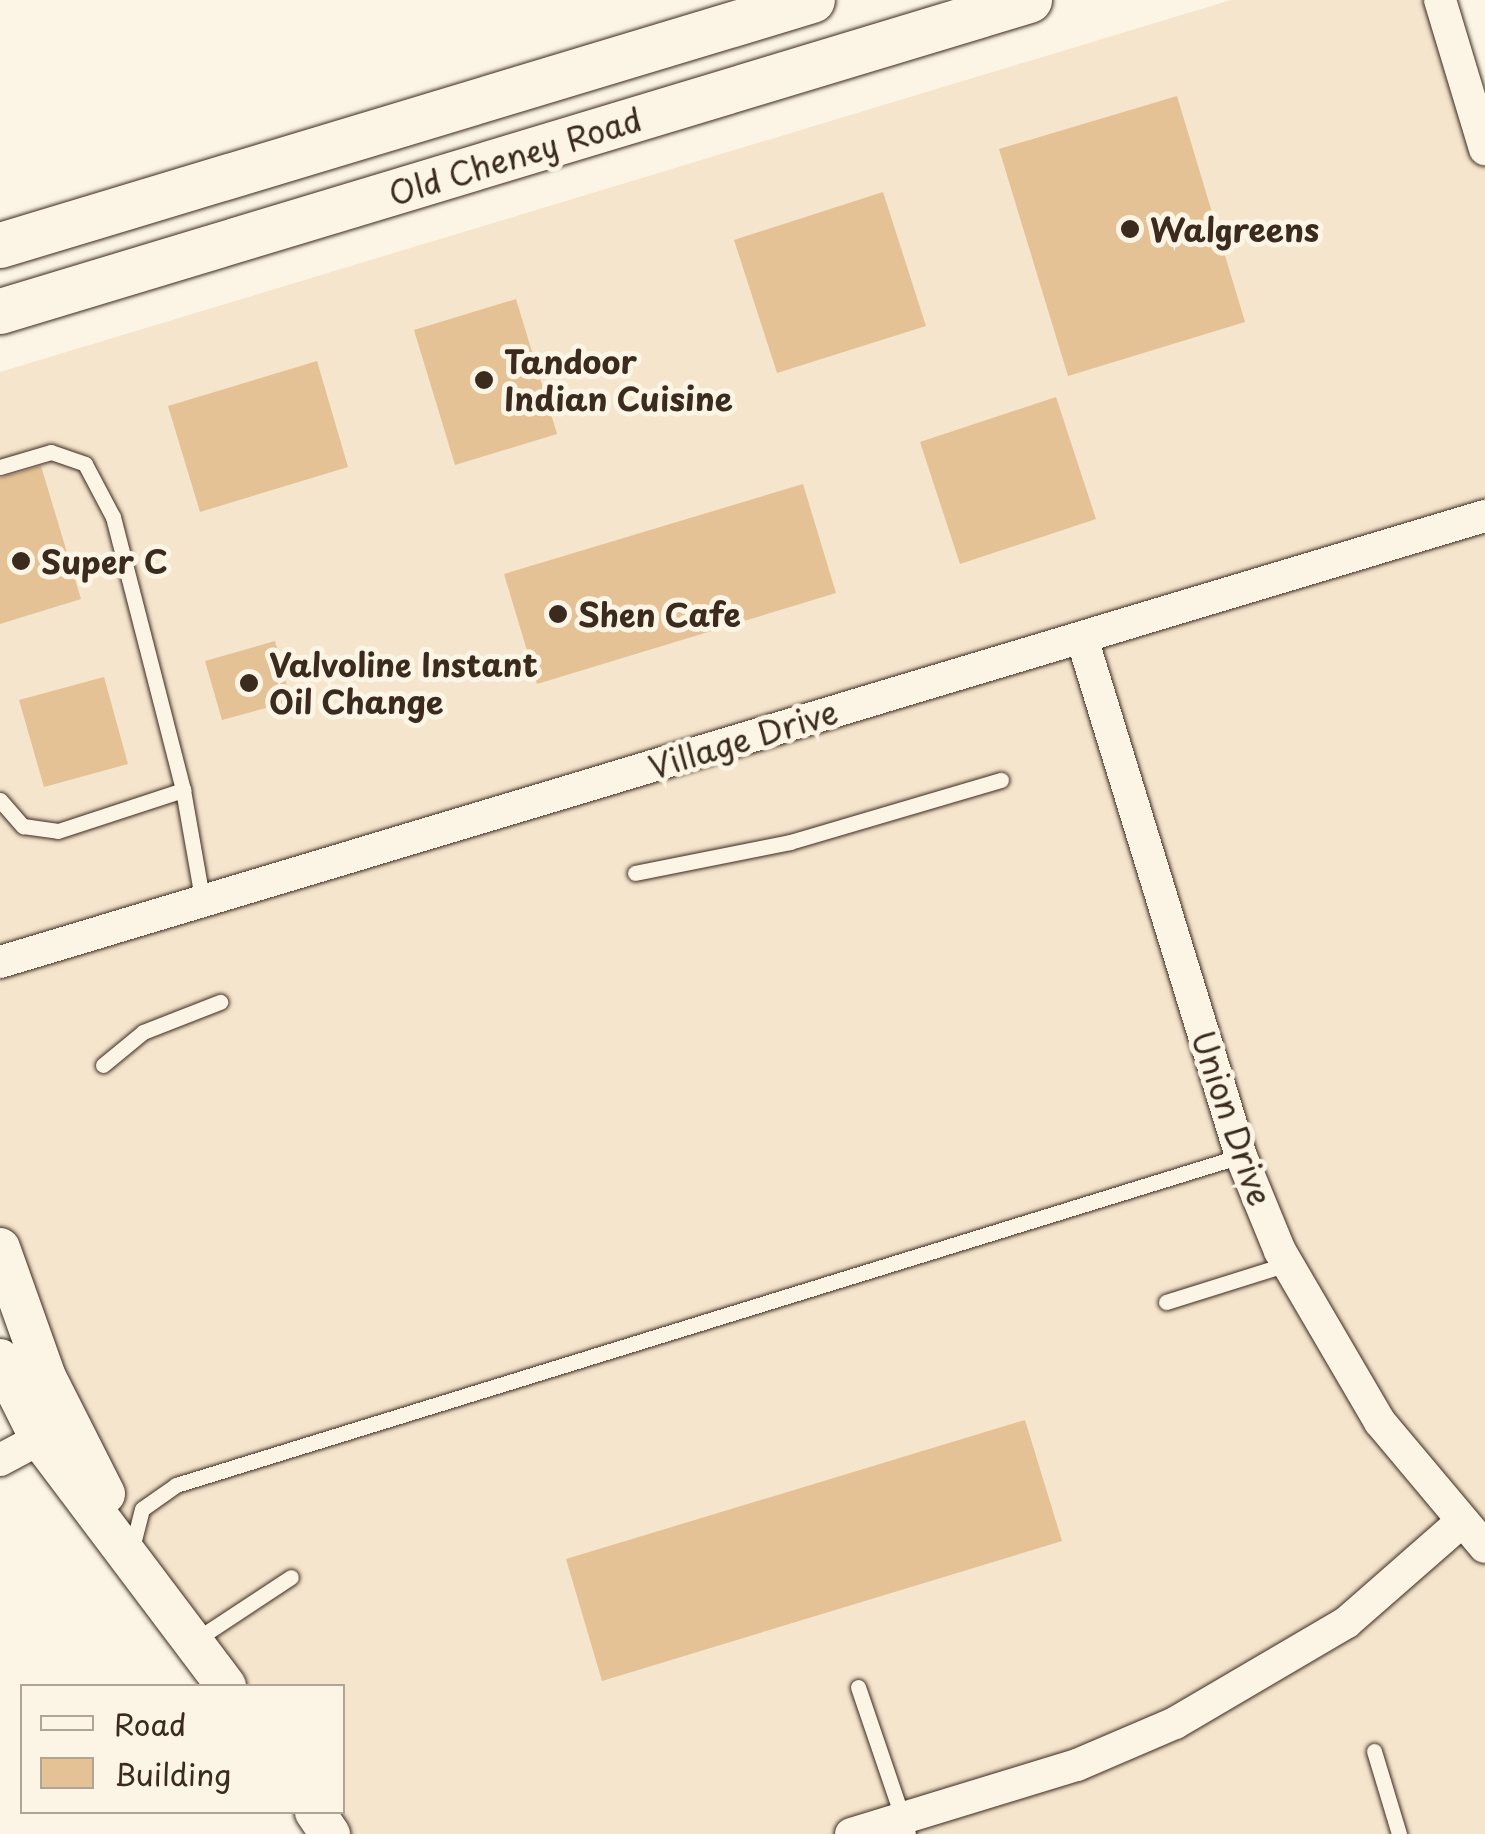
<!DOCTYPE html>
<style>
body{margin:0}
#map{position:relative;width:1485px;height:1834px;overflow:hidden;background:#fcf5e5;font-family:"Playpen Sans",sans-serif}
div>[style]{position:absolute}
.built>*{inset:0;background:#f5e5cd}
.building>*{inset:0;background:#e5c196}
.roads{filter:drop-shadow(0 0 2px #3b2a1e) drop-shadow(0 0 2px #3b2a1e)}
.service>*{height:15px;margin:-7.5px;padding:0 7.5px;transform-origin:7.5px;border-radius:7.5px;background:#fcf5e5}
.minor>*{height:32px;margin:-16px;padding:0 16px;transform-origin:16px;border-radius:16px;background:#fcf5e5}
.tertiary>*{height:40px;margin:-20px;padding:0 20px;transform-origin:20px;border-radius:20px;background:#fcf5e5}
.secondary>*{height:45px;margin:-22.5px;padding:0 22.5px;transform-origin:22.5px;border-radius:22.5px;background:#fcf5e5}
.dots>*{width:28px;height:28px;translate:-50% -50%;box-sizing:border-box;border:5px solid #fcf5e5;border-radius:50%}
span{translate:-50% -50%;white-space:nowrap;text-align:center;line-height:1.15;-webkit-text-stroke:10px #fcf5e5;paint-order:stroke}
.street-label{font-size:32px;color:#3b2a1e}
.poi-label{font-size:32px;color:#3b2a1e;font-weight:700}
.left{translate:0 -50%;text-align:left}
.legend{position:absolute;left:20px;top:1684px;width:325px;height:130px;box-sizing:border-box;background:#fcf5e5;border:2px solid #afa495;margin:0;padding:12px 18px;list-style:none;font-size:30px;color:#3b2a1e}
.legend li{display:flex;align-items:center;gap:20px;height:50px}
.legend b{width:50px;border:2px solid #afa495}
</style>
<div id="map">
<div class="built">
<div style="clip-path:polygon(1231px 0,1440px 0,1485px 149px,1485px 1834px,330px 1834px,315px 1812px,342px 1812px,342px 1686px,226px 1686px,131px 1552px,0 1248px,0 372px)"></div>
</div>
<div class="building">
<div style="clip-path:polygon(1177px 96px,1245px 322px,1068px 376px,999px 149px)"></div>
<div style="clip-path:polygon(883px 192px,926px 326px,777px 373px,734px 240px)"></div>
<div style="clip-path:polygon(516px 299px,557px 434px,455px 465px,414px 330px)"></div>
<div style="clip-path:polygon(317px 361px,348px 467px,200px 512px,168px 406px)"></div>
<div style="clip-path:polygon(1056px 397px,1096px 519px,960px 564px,920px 442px)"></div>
<div style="clip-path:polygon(41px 466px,81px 599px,0 624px,0 478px)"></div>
<div style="clip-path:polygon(803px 484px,836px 593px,537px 684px,504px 574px)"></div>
<div style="clip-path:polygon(275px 641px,291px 701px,222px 720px,205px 661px)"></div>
<div style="clip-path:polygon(104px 677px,128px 764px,44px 787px,19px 700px)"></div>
<div style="clip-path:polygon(1025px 1420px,1062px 1541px,602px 1681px,566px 1559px)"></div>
</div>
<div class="roads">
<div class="service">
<div style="left:0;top:467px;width:53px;rotate:-16.4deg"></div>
<div style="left:51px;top:452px;width:36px;rotate:19deg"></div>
<div style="left:85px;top:464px;width:60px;rotate:62.2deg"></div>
<div style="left:113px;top:517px;width:282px;rotate:75.6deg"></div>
<div style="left:0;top:800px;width:35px;rotate:49deg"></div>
<div style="left:23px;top:826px;width:35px;rotate:8deg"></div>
<div style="left:58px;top:831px;width:132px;rotate:-18.2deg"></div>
<div style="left:183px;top:790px;width:115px;rotate:80deg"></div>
<div style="left:635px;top:873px;width:158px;rotate:-11.3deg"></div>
<div style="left:790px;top:842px;width:220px;rotate:-16.4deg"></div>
<div style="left:103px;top:1065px;width:52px;rotate:-39.5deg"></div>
<div style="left:143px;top:1032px;width:83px;rotate:-21.3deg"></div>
<div style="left:1166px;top:1302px;width:127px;rotate:-17.4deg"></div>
<div style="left:131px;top:1552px;width:44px;rotate:-75.7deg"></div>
<div style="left:142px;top:1509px;width:42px;rotate:-35.2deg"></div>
<div style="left:176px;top:1485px;width:1115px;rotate:-17.17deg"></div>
<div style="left:194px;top:1641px;width:116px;rotate:-33.4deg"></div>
<div style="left:858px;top:1687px;width:155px;rotate:71.2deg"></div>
<div style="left:1374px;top:1751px;width:87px;rotate:73.2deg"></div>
</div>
<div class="minor">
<div style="left:1440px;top:0;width:156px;rotate:73.2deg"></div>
<div style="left:1082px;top:638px;width:542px;rotate:72.94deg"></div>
<div style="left:1241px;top:1156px;width:103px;rotate:67.7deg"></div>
<div style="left:1280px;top:1251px;width:198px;rotate:59.7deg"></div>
<div style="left:1380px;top:1422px;width:163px;rotate:50deg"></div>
<div style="left:0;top:962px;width:1551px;rotate:-16.72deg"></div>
<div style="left:0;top:1460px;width:70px;rotate:-28deg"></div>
<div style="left:851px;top:1834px;width:236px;rotate:-17deg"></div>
<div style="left:1077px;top:1765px;width:107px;rotate:-23.2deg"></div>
<div style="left:1175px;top:1723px;width:199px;rotate:-30.4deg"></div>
<div style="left:1347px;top:1622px;width:150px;rotate:-41.2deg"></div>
</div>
<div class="tertiary">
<div style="left:0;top:1248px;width:137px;rotate:70.4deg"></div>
<div style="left:46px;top:1377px;width:131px;rotate:63.2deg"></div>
<div style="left:0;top:1359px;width:89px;rotate:63.4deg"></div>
<div style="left:40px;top:1439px;width:309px;rotate:53deg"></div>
<div style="left:315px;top:1812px;width:27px;rotate:56deg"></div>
</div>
<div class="secondary">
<div style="left:0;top:245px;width:848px;rotate:-16.79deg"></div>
<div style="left:0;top:311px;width:1075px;rotate:-16.82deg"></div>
</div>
</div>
<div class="dots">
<div style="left:1130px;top:229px;background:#3b2a1e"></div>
<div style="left:484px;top:380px;background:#3b2a1e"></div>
<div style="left:21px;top:561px;background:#3b2a1e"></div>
<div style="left:558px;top:614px;background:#3b2a1e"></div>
<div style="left:249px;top:683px;background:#3b2a1e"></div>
</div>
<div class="street-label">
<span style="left:515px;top:156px;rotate:-17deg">Old Cheney Road</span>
<span style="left:743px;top:739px;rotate:-17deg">Village Drive</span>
<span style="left:1232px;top:1118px;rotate:71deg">Union Drive</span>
</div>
<div class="poi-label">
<span class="left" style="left:1150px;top:229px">Walgreens</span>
<span class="left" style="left:504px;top:380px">Tandoor<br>Indian Cuisine</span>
<span class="left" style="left:41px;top:561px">Super C</span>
<span class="left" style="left:578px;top:614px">Shen Cafe</span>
<span class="left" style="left:269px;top:683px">Valvoline Instant<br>Oil Change</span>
</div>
<ul class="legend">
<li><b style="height:12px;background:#fcf5e5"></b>Road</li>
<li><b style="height:28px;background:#e5c196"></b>Building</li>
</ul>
</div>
